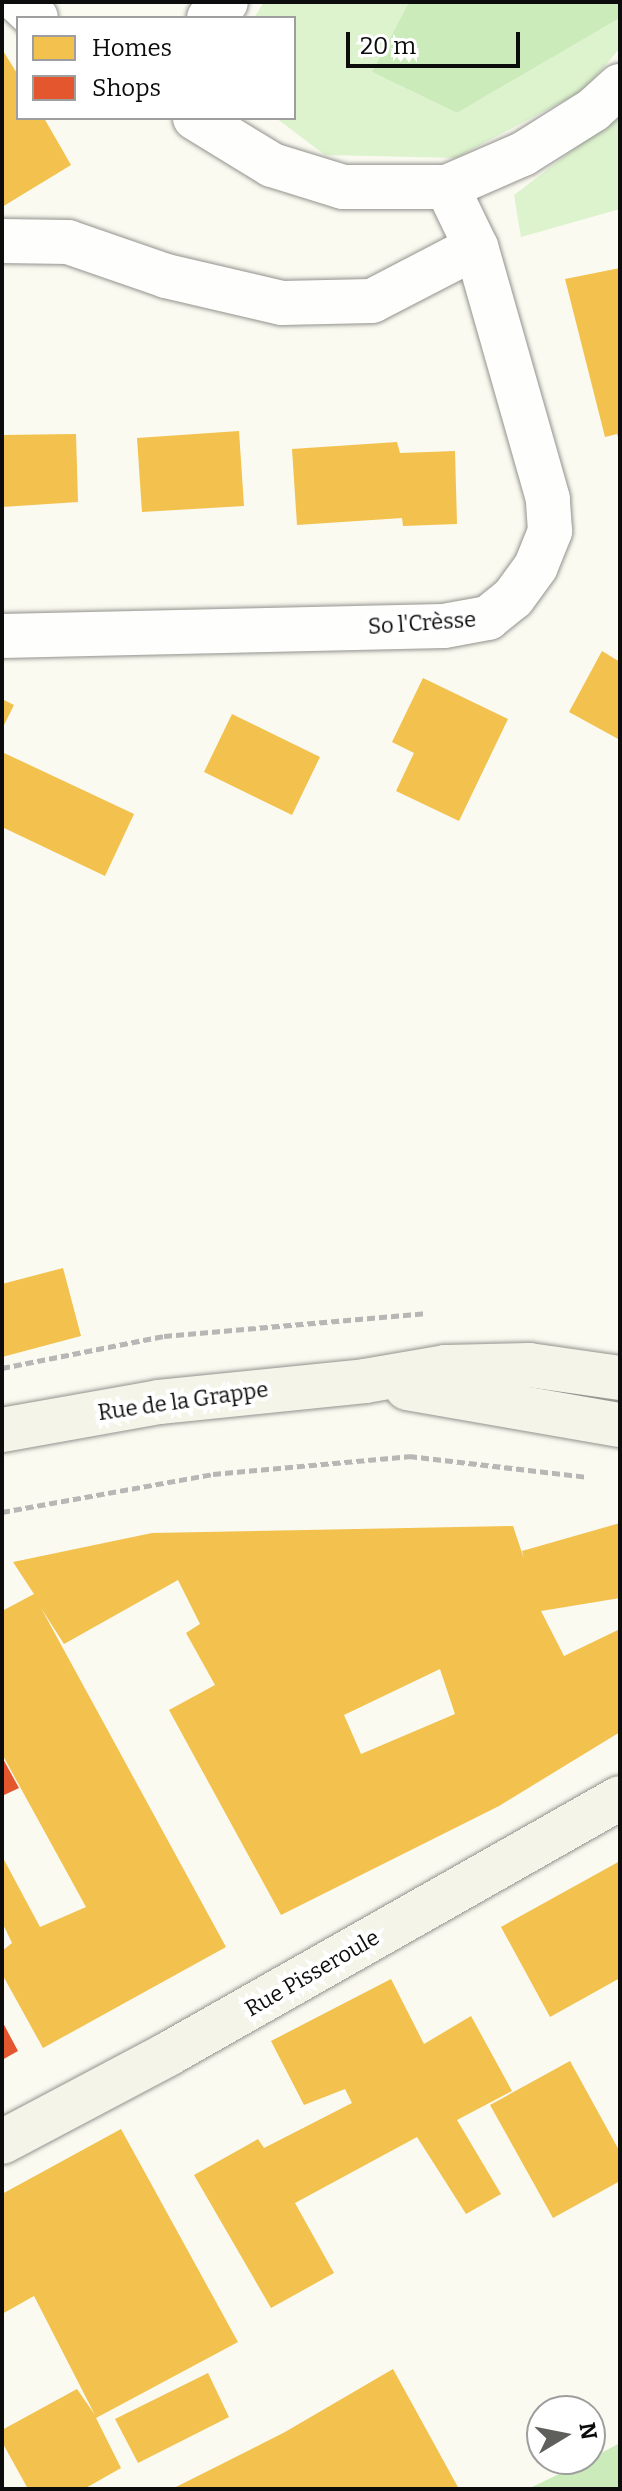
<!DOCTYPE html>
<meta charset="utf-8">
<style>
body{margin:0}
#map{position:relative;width:622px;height:2491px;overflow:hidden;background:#fafaf0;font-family:Bitter,serif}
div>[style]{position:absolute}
.green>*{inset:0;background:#ddf3cd}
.forest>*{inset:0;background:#ccebbb}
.homes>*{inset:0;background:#f2c14e}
.shops>*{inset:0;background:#e4572e}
.path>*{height:5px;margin-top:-2.5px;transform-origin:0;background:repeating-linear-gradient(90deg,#b7b7b5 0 8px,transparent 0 12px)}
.roads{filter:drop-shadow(0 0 2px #93938f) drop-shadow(0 0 2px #93938f)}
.street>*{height:44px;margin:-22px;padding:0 22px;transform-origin:22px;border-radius:22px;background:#fefefd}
.secondary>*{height:44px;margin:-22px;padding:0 22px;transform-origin:22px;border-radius:22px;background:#f4f4e8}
span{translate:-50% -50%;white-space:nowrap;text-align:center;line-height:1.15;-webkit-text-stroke:8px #fff;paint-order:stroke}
.street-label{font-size:22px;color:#0c0c0c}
.frame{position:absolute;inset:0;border:4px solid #0c0c0c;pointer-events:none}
.legend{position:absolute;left:16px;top:16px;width:280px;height:104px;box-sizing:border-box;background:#fff;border:2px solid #9e9e9e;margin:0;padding:10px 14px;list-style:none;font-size:24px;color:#0c0c0c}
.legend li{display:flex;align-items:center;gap:16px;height:40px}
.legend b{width:40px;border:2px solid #9e9e9e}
.north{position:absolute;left:526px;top:2395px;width:80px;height:80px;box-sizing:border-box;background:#fff;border:2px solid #9e9e9e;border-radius:50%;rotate:80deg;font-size:22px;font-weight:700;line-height:32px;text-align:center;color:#0c0c0c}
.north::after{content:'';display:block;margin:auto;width:28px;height:36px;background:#5f5f5c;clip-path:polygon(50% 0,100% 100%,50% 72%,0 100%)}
.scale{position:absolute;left:346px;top:32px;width:174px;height:36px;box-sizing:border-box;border:4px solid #0c0c0c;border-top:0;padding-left:10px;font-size:24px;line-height:28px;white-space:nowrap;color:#0c0c0c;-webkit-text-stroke:6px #fff;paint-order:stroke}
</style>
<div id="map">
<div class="green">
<div style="clip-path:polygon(264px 2px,409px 2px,372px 72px,457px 113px,620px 18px,620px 48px,584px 90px,456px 158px,325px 155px,276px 118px,294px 118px,294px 18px,254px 18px)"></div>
<div style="clip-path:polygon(620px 114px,620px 209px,521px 237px,514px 195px)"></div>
</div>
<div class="forest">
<div style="clip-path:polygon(409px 2px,620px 2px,620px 18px,457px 113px,372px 72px)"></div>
<div style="clip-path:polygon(620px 2443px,620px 2489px,528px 2489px,590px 2459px)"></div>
</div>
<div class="homes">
<div style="clip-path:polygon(2px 49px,18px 75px,18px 118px,44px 118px,71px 165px,2px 207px)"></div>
<div style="clip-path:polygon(620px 268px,620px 440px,619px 440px,617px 434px,605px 437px,565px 279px)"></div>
<div style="clip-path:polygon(239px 431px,244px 506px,142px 512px,137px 438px)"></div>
<div style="clip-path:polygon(76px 434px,78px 502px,2px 507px,2px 435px)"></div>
<div style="clip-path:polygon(397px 442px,400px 453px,455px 451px,457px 524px,403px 526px,402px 518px,297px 525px,292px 449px)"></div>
<div style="clip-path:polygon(602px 651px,620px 662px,620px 740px,569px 712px)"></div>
<div style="clip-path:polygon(423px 678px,508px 719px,459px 821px,396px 791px,414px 753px,392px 742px)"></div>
<div style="clip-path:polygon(2px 699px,14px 705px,2px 729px)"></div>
<div style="clip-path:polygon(232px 714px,320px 757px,292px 815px,204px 772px)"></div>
<div style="clip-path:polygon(2px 752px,134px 814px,105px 876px,2px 827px)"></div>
<div style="clip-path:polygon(63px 1268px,81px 1336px,2px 1357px,2px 1284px)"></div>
<div style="clip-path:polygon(evenodd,620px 1523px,620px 1598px,541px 1611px,564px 1656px,620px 1629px,620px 1732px,499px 1806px,281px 1915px,169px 1710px,215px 1685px,186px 1633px,200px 1624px,178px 1580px,64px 1644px,41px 1608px,226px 1947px,43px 2048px,2px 1974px,2px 1951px,12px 1943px,2px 1922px,2px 1856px,40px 1927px,86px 1907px,2px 1754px,2px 1611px,34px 1594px,13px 1562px,152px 1533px,513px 1526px,524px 1559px,522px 1551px,620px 1523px,440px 1669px,455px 1714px,361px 1754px,344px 1715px,440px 1669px)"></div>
<div style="clip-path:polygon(620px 1861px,620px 1978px,550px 2017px,501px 1927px)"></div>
<div style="clip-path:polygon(391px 1979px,424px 2044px,471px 2016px,512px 2091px,457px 2120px,501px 2194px,466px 2214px,417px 2137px,295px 2203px,334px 2273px,271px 2308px,194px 2175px,258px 2139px,264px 2148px,352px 2103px,345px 2089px,304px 2105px,271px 2041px)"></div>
<div style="clip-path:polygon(570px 2061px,620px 2152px,620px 2181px,553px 2218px,490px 2105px)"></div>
<div style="clip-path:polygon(121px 2129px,238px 2342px,96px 2418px,121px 2468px,84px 2489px,28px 2489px,2px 2442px,2px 2430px,77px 2389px,95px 2415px,34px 2296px,2px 2314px,2px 2194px)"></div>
<div style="clip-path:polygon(393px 2369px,459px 2489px,172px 2489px,285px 2432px)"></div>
<div style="clip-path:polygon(208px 2373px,229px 2417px,138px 2463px,115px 2419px)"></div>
</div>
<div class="shops">
<div style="clip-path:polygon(2px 1757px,19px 1788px,2px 1796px)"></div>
<div style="clip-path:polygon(2px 2021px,18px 2051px,2px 2060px)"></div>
</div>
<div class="path">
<div style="left:2px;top:1368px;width:165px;rotate:-11.2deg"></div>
<div style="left:164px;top:1336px;width:262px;rotate:-5deg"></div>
<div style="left:2px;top:1512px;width:214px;rotate:-10.2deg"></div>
<div style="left:213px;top:1474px;width:197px;rotate:-5.2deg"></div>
<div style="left:409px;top:1456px;width:179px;rotate:6.7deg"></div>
</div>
<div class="roads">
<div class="street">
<div style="left:19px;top:2px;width:23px;rotate:43deg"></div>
<div style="left:209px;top:18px;width:23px;rotate:-43deg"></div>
<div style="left:195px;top:118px;width:90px;rotate:31.4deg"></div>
<div style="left:272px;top:165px;width:74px;rotate:17.2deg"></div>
<div style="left:343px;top:187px;width:104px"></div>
<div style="left:447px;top:187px;width:83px;rotate:-23.5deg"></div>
<div style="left:523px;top:154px;width:83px;rotate:-32.2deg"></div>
<div style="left:593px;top:110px;width:36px;rotate:-42deg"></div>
<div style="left:2px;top:241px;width:66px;rotate:0.9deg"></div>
<div style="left:68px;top:242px;width:104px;rotate:19.1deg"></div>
<div style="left:166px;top:276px;width:119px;rotate:13.1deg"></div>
<div style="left:282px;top:303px;width:90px;rotate:-1.3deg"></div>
<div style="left:372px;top:301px;width:117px;rotate:-27.4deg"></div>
<div style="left:2px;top:636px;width:442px;rotate:-1.3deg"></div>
<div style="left:444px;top:626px;width:45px;rotate:-10.3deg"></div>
<div style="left:488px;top:618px;width:32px;rotate:-39deg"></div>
<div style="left:513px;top:598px;width:39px;rotate:-54deg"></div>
<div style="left:536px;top:566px;width:38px;rotate:-68deg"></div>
<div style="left:550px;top:531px;width:32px;rotate:-94deg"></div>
<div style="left:548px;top:499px;width:262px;rotate:-105.9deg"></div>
<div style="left:476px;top:247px;width:67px;rotate:-115.8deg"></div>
</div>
<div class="secondary">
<div style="left:407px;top:1388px;width:216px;rotate:9.9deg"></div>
<div style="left:2px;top:1430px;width:159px;rotate:-10.1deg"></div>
<div style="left:159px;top:1402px;width:207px;rotate:-5.8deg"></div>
<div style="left:365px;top:1381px;width:81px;rotate:-9.9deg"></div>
<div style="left:445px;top:1367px;width:84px;rotate:-1.4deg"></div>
<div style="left:529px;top:1365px;width:92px;rotate:8.1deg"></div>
<div style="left:2px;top:2142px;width:188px;rotate:-27.9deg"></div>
<div style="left:168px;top:2054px;width:519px;rotate:-29.53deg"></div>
</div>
</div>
<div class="street-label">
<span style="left:422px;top:623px;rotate:-4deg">So l'Crèsse</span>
<span style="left:183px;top:1401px;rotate:-8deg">Rue de la Grappe</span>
<span style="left:312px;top:1973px;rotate:-30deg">Rue Pisseroule</span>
</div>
<div class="frame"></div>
<ul class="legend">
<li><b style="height:22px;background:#f2c14e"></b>Homes</li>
<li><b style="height:22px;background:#e4572e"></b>Shops</li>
</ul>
<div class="north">N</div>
<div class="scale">20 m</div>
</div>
